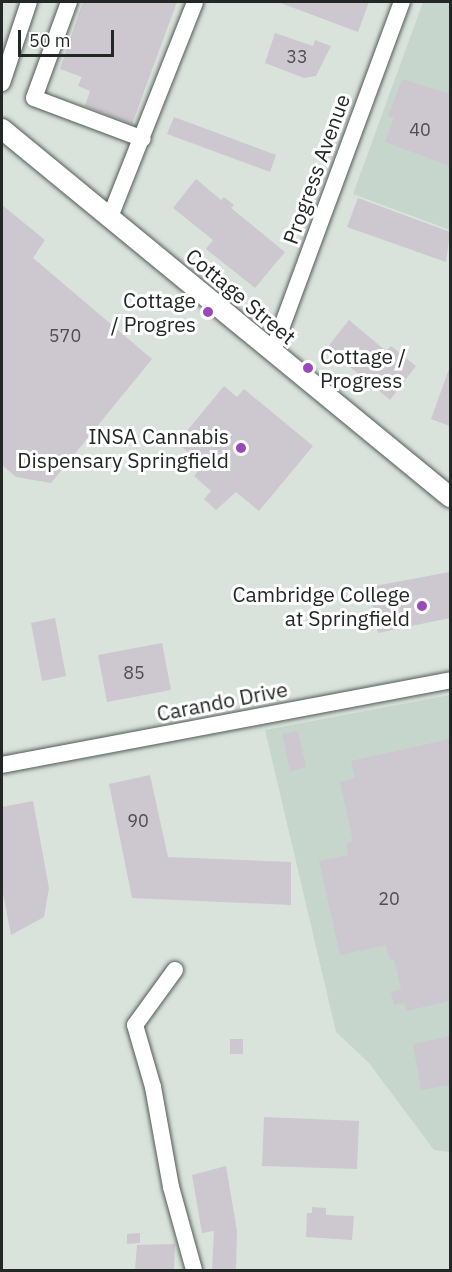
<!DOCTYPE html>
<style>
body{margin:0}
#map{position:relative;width:452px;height:1272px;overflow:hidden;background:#d9e3dc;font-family:"IBM Plex Sans",sans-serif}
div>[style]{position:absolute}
.built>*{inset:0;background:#c7d6cc}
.building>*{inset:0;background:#cdc7cf}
.roads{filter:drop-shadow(0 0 2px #535b56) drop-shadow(0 0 2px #535b56)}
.minor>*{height:16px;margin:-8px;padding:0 8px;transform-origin:8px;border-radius:8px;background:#fff}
.major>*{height:20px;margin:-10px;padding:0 10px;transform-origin:10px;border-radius:10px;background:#fff}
.dots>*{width:16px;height:16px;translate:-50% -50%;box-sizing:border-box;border:3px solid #fff;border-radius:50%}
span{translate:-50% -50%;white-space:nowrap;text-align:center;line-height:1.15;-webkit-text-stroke:6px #fff;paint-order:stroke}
.number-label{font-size:18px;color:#4e4f50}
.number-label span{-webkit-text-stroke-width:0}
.street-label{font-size:21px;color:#232725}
.poi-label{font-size:21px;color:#232725}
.right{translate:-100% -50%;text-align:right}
.left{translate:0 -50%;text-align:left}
.frame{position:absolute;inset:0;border:3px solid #232725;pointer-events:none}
.scale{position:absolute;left:18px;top:30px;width:96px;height:27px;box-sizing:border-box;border:3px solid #232725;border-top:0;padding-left:8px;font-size:18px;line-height:21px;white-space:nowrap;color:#232725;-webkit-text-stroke:4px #fff;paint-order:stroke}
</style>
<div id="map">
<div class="built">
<div style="clip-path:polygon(423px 2px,450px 2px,450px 230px,353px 194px)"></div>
<div style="clip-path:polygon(450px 695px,450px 1152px,434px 1150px,369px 1063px,336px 1032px,265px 730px)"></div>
</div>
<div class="building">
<div style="clip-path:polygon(83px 2px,177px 2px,132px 124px,85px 106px,90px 91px,78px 86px,82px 77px,60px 69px)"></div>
<div style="clip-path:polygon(278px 2px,369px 2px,358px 32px)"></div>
<div style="clip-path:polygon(275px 33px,313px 46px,315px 40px,331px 46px,316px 76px,304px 78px,265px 63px)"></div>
<div style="clip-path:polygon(402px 79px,450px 94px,450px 166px,385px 142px,394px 118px,388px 116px)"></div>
<div style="clip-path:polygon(174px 117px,276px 155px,270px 172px,167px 134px)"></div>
<div style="clip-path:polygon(196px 179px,221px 200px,224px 197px,234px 205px,231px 208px,285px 252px,255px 288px,206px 249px,213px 240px,173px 208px)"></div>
<div style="clip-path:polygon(358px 198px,450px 232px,446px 262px,347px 227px)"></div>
<div style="clip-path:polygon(2px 205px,45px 240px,33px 258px,152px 359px,51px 483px,16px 477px,2px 465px)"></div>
<div style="clip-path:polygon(349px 320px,386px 351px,391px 346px,416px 366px,390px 400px,327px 348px)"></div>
<div style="clip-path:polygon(449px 369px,450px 369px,450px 426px,431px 419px)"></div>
<div style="clip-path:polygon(224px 386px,237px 397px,244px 389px,313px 446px,259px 511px,236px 492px,216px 510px,204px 499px,211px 491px,194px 476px,203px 465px,177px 443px)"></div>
<div style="clip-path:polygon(450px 572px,450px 618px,378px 633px,369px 587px)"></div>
<div style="clip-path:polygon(55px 618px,66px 676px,42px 681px,31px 623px)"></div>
<div style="clip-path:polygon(162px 643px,171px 690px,107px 702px,98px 655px)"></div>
<div style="clip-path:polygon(298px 731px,306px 767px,290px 771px,282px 734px)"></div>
<div style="clip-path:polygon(450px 739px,450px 1001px,406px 1011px,404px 1003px,394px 1005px,391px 992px,401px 989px,394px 959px,390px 960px,386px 945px,340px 955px,319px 861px,348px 855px,346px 843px,353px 841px,340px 782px,355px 778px,351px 761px)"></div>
<div style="clip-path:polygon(150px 775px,168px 857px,291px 862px,291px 905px,132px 898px,109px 784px)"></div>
<div style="clip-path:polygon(33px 801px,49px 888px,44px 917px,11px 935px,2px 888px,2px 807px)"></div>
<div style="clip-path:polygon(450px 1036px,450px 1085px,421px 1090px,413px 1044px)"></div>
<div style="clip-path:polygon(230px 1039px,243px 1039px,243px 1054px,230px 1054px)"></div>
<div style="clip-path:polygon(264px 1117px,359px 1121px,357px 1169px,262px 1166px)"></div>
<div style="clip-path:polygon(226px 1166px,237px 1231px,236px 1270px,212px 1270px,214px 1231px,202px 1233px,192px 1175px)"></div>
<div style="clip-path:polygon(312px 1207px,326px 1208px,326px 1215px,354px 1216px,352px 1240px,306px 1237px,307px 1213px,312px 1213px)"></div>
<div style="clip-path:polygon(140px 1233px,140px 1243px,127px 1244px,127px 1234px)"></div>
<div style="clip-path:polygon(175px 1244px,174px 1270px,135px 1270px,137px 1245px)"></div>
</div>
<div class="roads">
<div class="minor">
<div style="left:69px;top:2px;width:102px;rotate:110deg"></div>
<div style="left:34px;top:98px;width:116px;rotate:20.6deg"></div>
<div style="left:2px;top:83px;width:85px;rotate:-71.6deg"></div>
<div style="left:110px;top:217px;width:231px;rotate:-68.4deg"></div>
<div style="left:272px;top:353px;width:374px;rotate:-69.7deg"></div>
<div style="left:2px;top:765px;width:456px;rotate:-10.7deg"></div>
<div style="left:175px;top:970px;width:68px;rotate:126deg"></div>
<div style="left:135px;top:1025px;width:65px;rotate:73.8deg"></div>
<div style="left:153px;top:1087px;width:102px;rotate:79.8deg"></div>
<div style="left:171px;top:1187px;width:86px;rotate:74.5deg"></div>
</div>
<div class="major">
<div style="left:2px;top:129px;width:580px;rotate:39.4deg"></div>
</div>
</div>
<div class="dots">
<div style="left:208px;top:312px;background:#9b49b8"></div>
<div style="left:308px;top:368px;background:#9b49b8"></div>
<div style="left:241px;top:448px;background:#9b49b8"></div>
<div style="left:422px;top:606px;background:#9b49b8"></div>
</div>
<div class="number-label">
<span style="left:297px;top:57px">33</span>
<span style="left:420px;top:130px">40</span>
<span style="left:65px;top:336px">570</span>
<span style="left:134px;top:673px">85</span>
<span style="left:138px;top:821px">90</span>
<span style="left:389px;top:899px">20</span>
</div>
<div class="street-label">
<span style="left:316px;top:169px;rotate:-70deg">Progress Avenue</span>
<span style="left:241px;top:296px;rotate:40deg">Cottage Street</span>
<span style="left:222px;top:701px;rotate:-11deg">Carando Drive</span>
</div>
<div class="poi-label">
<span class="right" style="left:196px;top:312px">Cottage<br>/ Progres</span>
<span class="left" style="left:320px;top:368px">Cottage /<br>Progress</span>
<span class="right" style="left:229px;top:448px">INSA Cannabis<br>Dispensary Springfield</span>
<span class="right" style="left:410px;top:606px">Cambridge College<br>at Springfield</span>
</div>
<div class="frame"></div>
<div class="scale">50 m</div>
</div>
